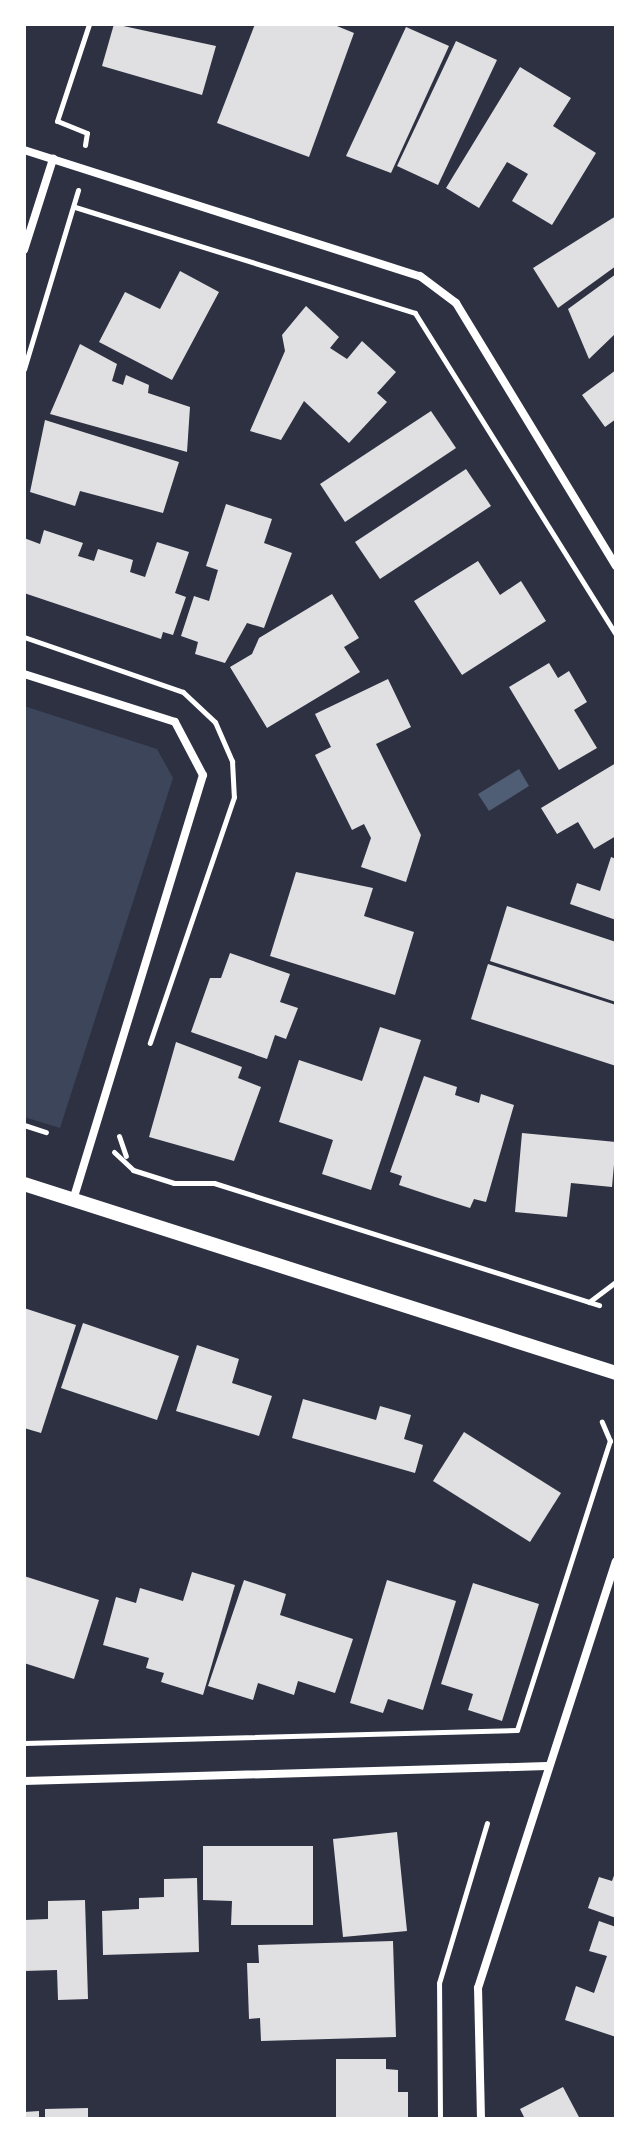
<!DOCTYPE html>
<style>
body{margin:0}
#map{position:relative;width:640px;height:2143px;overflow:hidden;background:#2d3142;font-family:"Zilla Slab",serif}
div>[style]{position:absolute}
.green>*{inset:0;background:#3c4559}
.water>*{inset:0;background:#4f5d75}
.building>*{inset:0;background:#e0e0e3}
.path>*{height:5px;margin:-2.5px;padding:0 2.5px;transform-origin:2.5px;border-radius:2.5px;background:#fff}
.minor>*{height:8px;margin:-4px;padding:0 4px;transform-origin:4px;border-radius:4px;background:#fff}
.tertiary>*{height:14px;margin:-7px;padding:0 7px;transform-origin:7px;border-radius:7px;background:#fff}
span{translate:-50% -50%;white-space:nowrap;text-align:center;line-height:1.15;-webkit-text-stroke:6px #fff;paint-order:stroke}
.frame{position:absolute;inset:0;border:26px solid #fff;pointer-events:none}
</style>
<div id="map">
<div class="green">
<div style="clip-path:polygon(24px 706px,157px 749px,173px 778px,60px 1128px,24px 1117px)"></div>
</div>
<div class="water">
<div style="clip-path:polygon(519px 769px,529px 786px,489px 811px,478px 794px)"></div>
</div>
<div class="building">
<div style="clip-path:polygon(114px 24px,216px 46px,202px 95px,102px 66px)"></div>
<div style="clip-path:polygon(255px 24px,332px 24px,354px 33px,309px 157px,217px 123px)"></div>
<div style="clip-path:polygon(406px 27px,449px 46px,391px 173px,346px 156px)"></div>
<div style="clip-path:polygon(456px 41px,497px 60px,438px 185px,397px 166px)"></div>
<div style="clip-path:polygon(520px 67px,571px 98px,553px 126px,596px 153px,552px 225px,512px 201px,528px 174px,507px 162px,479px 208px,446px 188px)"></div>
<div style="clip-path:polygon(616px 216px,616px 266px,558px 308px,533px 268px)"></div>
<div style="clip-path:polygon(180px 271px,219px 292px,172px 380px,99px 342px,125px 292px,160px 309px)"></div>
<div style="clip-path:polygon(616px 274px,616px 333px,589px 359px,568px 309px)"></div>
<div style="clip-path:polygon(306px 306px,339px 337px,330px 348px,347px 359px,362px 341px,396px 372px,377px 393px,387px 402px,349px 443px,304px 401px,281px 440px,250px 431px,285px 351px,282px 335px)"></div>
<div style="clip-path:polygon(80px 344px,117px 364px,112px 381px,123px 385px,126px 375px,149px 385px,148px 393px,190px 407px,187px 452px,50px 414px)"></div>
<div style="clip-path:polygon(616px 370px,616px 419px,605px 427px,582px 395px)"></div>
<div style="clip-path:polygon(431px 411px,456px 448px,345px 522px,320px 484px)"></div>
<div style="clip-path:polygon(45px 420px,179px 462px,163px 513px,80px 491px,75px 506px,30px 492px)"></div>
<div style="clip-path:polygon(466px 469px,491px 506px,380px 579px,355px 542px)"></div>
<div style="clip-path:polygon(226px 504px,272px 519px,264px 543px,292px 553px,264px 628px,247px 623px,225px 663px,195px 654px,198px 642px,181px 636px,194px 596px,209px 601px,218px 570px,206px 566px)"></div>
<div style="clip-path:polygon(44px 530px,83px 543px,78px 556px,94px 561px,98px 549px,133px 560px,130px 572px,145px 577px,157px 542px,189px 552px,175px 593px,186px 597px,173px 635px,163px 632px,161px 639px,24px 593px,24px 538px,40px 544px)"></div>
<div style="clip-path:polygon(478px 561px,500px 595px,521px 581px,546px 621px,462px 675px,414px 601px)"></div>
<div style="clip-path:polygon(332px 594px,359px 638px,344px 647px,360px 672px,267px 728px,230px 667px,252px 654px,259px 638px)"></div>
<div style="clip-path:polygon(549px 663px,558px 678px,569px 671px,587px 702px,574px 710px,597px 748px,559px 770px,509px 687px)"></div>
<div style="clip-path:polygon(388px 679px,411px 727px,376px 744px,421px 835px,406px 882px,361px 867px,371px 838px,364px 824px,352px 830px,315px 755px,331px 747px,315px 714px)"></div>
<div style="clip-path:polygon(616px 763px,616px 836px,594px 849px,578px 822px,557px 834px,541px 808px)"></div>
<div style="clip-path:polygon(611px 857px,616px 859px,616px 920px,570px 904px,577px 883px,600px 891px)"></div>
<div style="clip-path:polygon(296px 872px,373px 888px,364px 916px,414px 932px,395px 995px,270px 956px)"></div>
<div style="clip-path:polygon(507px 906px,616px 942px,616px 1002px,490px 961px)"></div>
<div style="clip-path:polygon(230px 953px,290px 974px,280px 1002px,298px 1008px,286px 1039px,275px 1035px,267px 1059px,191px 1032px,210px 978px,221px 978px)"></div>
<div style="clip-path:polygon(488px 964px,616px 1005px,616px 1066px,471px 1019px)"></div>
<div style="clip-path:polygon(380px 1027px,421px 1040px,371px 1190px,322px 1174px,333px 1140px,279px 1122px,299px 1060px,362px 1081px)"></div>
<div style="clip-path:polygon(176px 1042px,242px 1067px,238px 1078px,261px 1087px,234px 1161px,149px 1137px)"></div>
<div style="clip-path:polygon(424px 1076px,457px 1087px,455px 1095px,479px 1103px,481px 1094px,514px 1105px,486px 1202px,474px 1199px,470px 1208px,435px 1197px,399px 1185px,402px 1176px,390px 1172px)"></div>
<div style="clip-path:polygon(522px 1133px,616px 1142px,612px 1187px,571px 1183px,567px 1217px,515px 1212px)"></div>
<div style="clip-path:polygon(24px 1308px,76px 1325px,41px 1433px,24px 1428px)"></div>
<div style="clip-path:polygon(83px 1323px,179px 1356px,157px 1420px,61px 1388px)"></div>
<div style="clip-path:polygon(197px 1345px,239px 1359px,232px 1383px,272px 1396px,259px 1436px,176px 1411px)"></div>
<div style="clip-path:polygon(303px 1399px,376px 1420px,380px 1406px,411px 1415px,404px 1439px,423px 1445px,415px 1473px,292px 1438px)"></div>
<div style="clip-path:polygon(464px 1432px,561px 1493px,530px 1542px,433px 1481px)"></div>
<div style="clip-path:polygon(192px 1572px,235px 1585px,203px 1695px,161px 1682px,164px 1673px,146px 1668px,149px 1658px,103px 1645px,116px 1597px,136px 1603px,140px 1588px,183px 1601px)"></div>
<div style="clip-path:polygon(24px 1576px,99px 1600px,74px 1679px,24px 1663px)"></div>
<div style="clip-path:polygon(244px 1580px,286px 1594px,280px 1615px,353px 1639px,335px 1693px,298px 1681px,294px 1695px,258px 1683px,253px 1700px,208px 1686px)"></div>
<div style="clip-path:polygon(387px 1580px,456px 1601px,423px 1710px,388px 1699px,383px 1713px,350px 1703px)"></div>
<div style="clip-path:polygon(473px 1583px,539px 1604px,502px 1721px,468px 1710px,473px 1694px,441px 1684px)"></div>
<div style="clip-path:polygon(397px 1832px,407px 1931px,343px 1937px,333px 1839px)"></div>
<div style="clip-path:polygon(203px 1846px,313px 1846px,313px 1925px,231px 1925px,232px 1901px,203px 1900px)"></div>
<div style="clip-path:polygon(616px 1870px,616px 1918px,588px 1908px,599px 1877px,612px 1881px)"></div>
<div style="clip-path:polygon(197px 1878px,199px 1952px,103px 1955px,102px 1911px,139px 1909px,139px 1898px,164px 1897px,164px 1879px)"></div>
<div style="clip-path:polygon(85px 1900px,88px 1999px,58px 2000px,57px 1970px,24px 1971px,24px 1920px,48px 1919px,48px 1901px)"></div>
<div style="clip-path:polygon(599px 1921px,616px 1927px,616px 2037px,565px 2020px,576px 1986px,594px 1993px,607px 1956px,589px 1951px)"></div>
<div style="clip-path:polygon(393px 1941px,396px 2037px,261px 2041px,260px 2018px,249px 2019px,247px 1963px,259px 1963px,258px 1945px)"></div>
<div style="clip-path:polygon(336px 2059px,386px 2059px,386px 2069px,398px 2070px,398px 2092px,408px 2092px,408px 2119px,336px 2119px)"></div>
<div style="clip-path:polygon(563px 2087px,580px 2119px,525px 2119px,520px 2109px)"></div>
<div style="clip-path:polygon(88px 2108px,88px 2119px,45px 2119px,45px 2109px)"></div>
<div style="clip-path:polygon(39px 2111px,39px 2119px,24px 2119px,24px 2112px)"></div>
</div>
<div class="path">
<div style="left:85px;top:145px;width:12px;rotate:-81deg"></div>
<div style="left:87px;top:133px;width:32px;rotate:-158deg"></div>
<div style="left:57px;top:121px;width:102px;rotate:-71.7deg"></div>
<div style="left:75px;top:207px;width:356px;rotate:17.3deg"></div>
<div style="left:415px;top:313px;width:380px;rotate:58deg"></div>
<div style="left:24px;top:369px;width:187px;rotate:-73.2deg"></div>
<div style="left:24px;top:637px;width:168px;rotate:19.1deg"></div>
<div style="left:183px;top:692px;width:44px;rotate:43.2deg"></div>
<div style="left:215px;top:722px;width:43px;rotate:66.4deg"></div>
<div style="left:232px;top:761px;width:36px;rotate:87deg"></div>
<div style="left:234px;top:797px;width:260px;rotate:108.9deg"></div>
<div style="left:24px;top:1125px;width:23px;rotate:18deg"></div>
<div style="left:119px;top:1136px;width:21px;rotate:71deg"></div>
<div style="left:114px;top:1152px;width:26px;rotate:43deg"></div>
<div style="left:133px;top:1170px;width:43px;rotate:17.6deg"></div>
<div style="left:174px;top:1183px;width:40px"></div>
<div style="left:214px;top:1183px;width:404px;rotate:17.6deg"></div>
<div style="left:589px;top:1302px;width:34px;rotate:-37deg"></div>
<div style="left:24px;top:1743px;width:493px;rotate:-1.5deg"></div>
<div style="left:517px;top:1730px;width:304px;rotate:-72.2deg"></div>
<div style="left:610px;top:1441px;width:21px;rotate:-113deg"></div>
<div style="left:440px;top:2119px;width:136px;rotate:-90.4deg"></div>
<div style="left:439px;top:1983px;width:167px;rotate:-73.3deg"></div>
</div>
<div class="minor">
<div style="left:24px;top:150px;width:416px;rotate:17.7deg"></div>
<div style="left:420px;top:276px;width:45px;rotate:36.9deg"></div>
<div style="left:456px;top:303px;width:308px;rotate:58.7deg"></div>
<div style="left:24px;top:250px;width:96px;rotate:-72.3deg"></div>
<div style="left:24px;top:674px;width:158px;rotate:17.6deg"></div>
<div style="left:175px;top:722px;width:60px;rotate:62.2deg"></div>
<div style="left:203px;top:775px;width:444px;rotate:107deg"></div>
<div style="left:24px;top:1781px;width:523px;rotate:-1.64deg"></div>
<div style="left:481px;top:2119px;width:131px;rotate:-91.3deg"></div>
<div style="left:478px;top:1988px;width:448px;rotate:-72.1deg"></div>
</div>
<div class="tertiary">
<div style="left:24px;top:1184px;width:621px;rotate:17.71deg"></div>
</div>
<div class="frame"></div>
</div>
